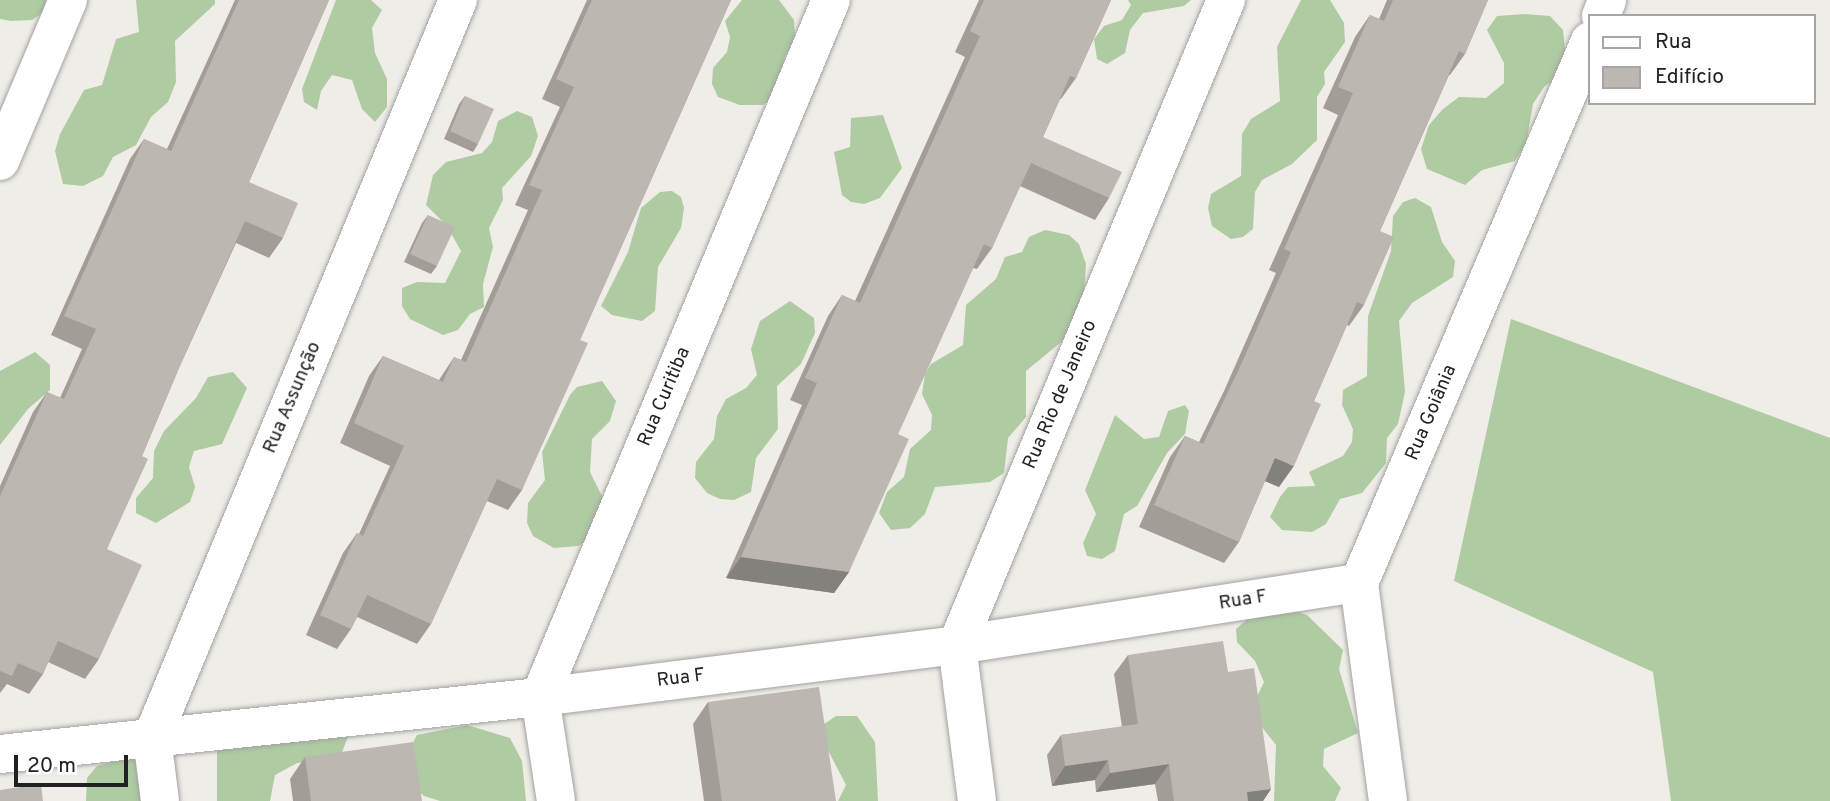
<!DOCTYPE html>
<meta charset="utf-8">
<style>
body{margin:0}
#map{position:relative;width:1830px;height:801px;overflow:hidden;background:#f0ede8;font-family:Overpass,sans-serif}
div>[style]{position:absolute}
.forest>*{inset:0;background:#aecba1}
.roads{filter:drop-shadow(0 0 2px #a2a2a2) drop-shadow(0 0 2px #a2a2a2)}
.street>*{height:38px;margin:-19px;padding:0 19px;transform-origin:19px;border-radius:19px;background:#fff}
.wall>*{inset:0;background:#a39d98}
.shaded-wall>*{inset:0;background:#84807c}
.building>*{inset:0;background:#bdb7b1}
span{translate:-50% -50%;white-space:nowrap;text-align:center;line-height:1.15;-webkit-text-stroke:6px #fff;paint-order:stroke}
.street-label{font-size:19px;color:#212121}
.legend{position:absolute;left:1588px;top:14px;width:228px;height:91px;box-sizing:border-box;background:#fff;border:2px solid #a6a6a6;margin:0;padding:9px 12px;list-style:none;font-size:21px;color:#212121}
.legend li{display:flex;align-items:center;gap:14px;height:35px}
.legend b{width:35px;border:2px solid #a6a6a6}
.scale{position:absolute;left:14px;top:755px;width:114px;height:32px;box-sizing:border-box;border:4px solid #212121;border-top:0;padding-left:9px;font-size:21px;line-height:24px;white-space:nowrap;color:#212121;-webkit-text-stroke:5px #fff;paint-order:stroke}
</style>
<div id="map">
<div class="forest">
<div style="clip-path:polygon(0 0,46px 0,44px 12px,32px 20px,11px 21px,0 19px)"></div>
<div style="clip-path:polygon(136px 0,215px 0,215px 4px,175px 41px,176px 82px,168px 102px,151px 117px,136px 145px,113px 157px,103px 176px,83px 186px,63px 184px,55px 151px,60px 134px,84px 90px,102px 85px,116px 39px,139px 32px)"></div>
<div style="clip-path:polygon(336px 0,371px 0,382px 10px,372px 28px,375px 53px,387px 79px,387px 107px,375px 122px,362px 109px,352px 80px,332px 75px,321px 91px,317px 110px,304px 102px,302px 89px)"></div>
<div style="clip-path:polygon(742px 0,779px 0,794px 20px,795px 38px,785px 57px,775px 94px,763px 105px,740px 105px,718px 97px,712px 84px,713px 68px,727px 52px,730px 37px,725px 21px)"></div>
<div style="clip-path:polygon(1128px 0,1191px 0,1184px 6px,1143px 13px,1130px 30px,1125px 53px,1107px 64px,1097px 59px,1094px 39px,1104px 26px,1122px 20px,1131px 5px)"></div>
<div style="clip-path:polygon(1301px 0,1330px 0,1344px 23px,1345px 42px,1324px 72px,1325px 84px,1317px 97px,1317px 140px,1292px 164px,1262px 180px,1255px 192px,1253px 229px,1243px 237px,1231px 239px,1212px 226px,1208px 208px,1211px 194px,1241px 176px,1242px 134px,1251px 119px,1280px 101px,1277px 47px)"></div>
<div style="clip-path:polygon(1525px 14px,1550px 16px,1563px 30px,1567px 69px,1544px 87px,1533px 104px,1526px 144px,1515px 161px,1482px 170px,1465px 185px,1427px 169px,1421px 149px,1429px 125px,1443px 109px,1459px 97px,1486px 98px,1504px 83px,1504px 63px,1487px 30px,1497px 16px)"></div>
<div style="clip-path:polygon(517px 111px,532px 117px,538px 136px,531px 156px,502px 188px,503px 200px,489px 228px,493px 247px,483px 284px,484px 307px,470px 314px,458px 330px,443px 335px,410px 319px,402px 306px,402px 288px,417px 282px,445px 283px,461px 251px,447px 226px,426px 205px,433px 175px,446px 162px,482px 153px,492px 142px,498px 121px)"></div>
<div style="clip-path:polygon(883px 115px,902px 168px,880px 198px,864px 204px,851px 202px,842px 195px,834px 152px,850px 147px,851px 118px)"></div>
<div style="clip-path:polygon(672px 191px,681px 197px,684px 208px,681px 228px,658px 267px,655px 311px,642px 321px,612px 315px,601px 306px,628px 252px,641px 208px,660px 192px)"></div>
<div style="clip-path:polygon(1415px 198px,1431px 207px,1442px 242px,1455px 261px,1453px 277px,1412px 303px,1399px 321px,1405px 392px,1398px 424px,1387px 438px,1386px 463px,1362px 493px,1340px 499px,1326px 524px,1312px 532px,1282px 530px,1270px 517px,1280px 497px,1288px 487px,1315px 486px,1309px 472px,1343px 456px,1352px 442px,1353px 429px,1342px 405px,1343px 390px,1367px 376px,1368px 316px,1391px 251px,1393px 216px,1403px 202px)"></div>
<div style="clip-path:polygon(1045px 230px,1069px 235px,1079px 244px,1086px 264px,1084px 294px,1066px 338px,1026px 371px,1026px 417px,1008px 438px,1004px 473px,990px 482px,935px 487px,925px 514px,910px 528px,891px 530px,879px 513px,887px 492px,904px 477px,910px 449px,931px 430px,932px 415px,922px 394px,925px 374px,931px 364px,963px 345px,966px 305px,996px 279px,1005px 257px,1022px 252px,1029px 237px)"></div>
<div style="clip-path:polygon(790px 301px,814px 318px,815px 333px,801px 364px,777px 386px,778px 429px,756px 458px,751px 492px,734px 500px,720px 499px,707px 493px,695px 478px,696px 462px,714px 439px,717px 416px,726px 399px,746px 388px,757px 375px,751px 349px,760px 321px)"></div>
<div style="clip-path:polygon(1511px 319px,1830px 438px,1830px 801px,1671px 801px,1653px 672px,1454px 581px)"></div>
<div style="clip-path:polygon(35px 352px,50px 365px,50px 390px,28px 409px,0 445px,0 371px)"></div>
<div style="clip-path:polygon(233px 372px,247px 388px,222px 444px,194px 451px,189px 467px,195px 487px,190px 502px,156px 523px,136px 513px,136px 498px,153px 478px,154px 451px,164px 431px,196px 398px,208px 377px)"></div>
<div style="clip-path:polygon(602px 381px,616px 401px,610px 421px,592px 439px,590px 472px,607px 506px,601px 533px,578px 546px,554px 548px,533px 536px,527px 523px,528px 503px,545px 480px,542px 452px,570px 395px,577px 387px)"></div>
<div style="clip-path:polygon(1185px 405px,1189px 411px,1185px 434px,1167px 453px,1137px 506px,1124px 514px,1115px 551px,1102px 559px,1087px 556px,1083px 543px,1096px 514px,1085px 490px,1115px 415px,1144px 439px,1159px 437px,1168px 411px)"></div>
<div style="clip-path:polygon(1273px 604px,1307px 615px,1343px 650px,1339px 669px,1358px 733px,1324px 749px,1323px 766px,1341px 788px,1335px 801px,1274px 801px,1276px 745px,1258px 722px,1253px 705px,1264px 682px,1255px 661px,1237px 642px,1236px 629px,1260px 608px)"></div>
<div style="clip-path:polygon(836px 716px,857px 716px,875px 742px,878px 801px,838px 801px,846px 785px,817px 729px)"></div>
<div style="clip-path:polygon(467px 725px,510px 738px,522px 761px,526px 801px,440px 801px,424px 796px,411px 785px,407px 754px,417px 735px)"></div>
<div style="clip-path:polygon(350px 731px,340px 758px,297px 763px,275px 775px,270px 801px,217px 801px,217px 750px)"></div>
<div style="clip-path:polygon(132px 756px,143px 768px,145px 801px,86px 801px,87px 778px,97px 766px)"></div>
</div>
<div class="roads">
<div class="street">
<div style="left:1601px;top:16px;width:17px;rotate:-69deg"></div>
<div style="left:0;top:161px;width:175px;rotate:-67.1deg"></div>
<div style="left:0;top:754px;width:543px;rotate:-6.03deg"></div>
<div style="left:540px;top:697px;width:420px;rotate:-7.1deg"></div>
<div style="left:957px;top:645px;width:407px;rotate:-8.8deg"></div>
<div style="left:160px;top:801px;width:64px;rotate:-97.2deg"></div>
<div style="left:152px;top:738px;width:799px;rotate:-67.48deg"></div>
<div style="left:556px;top:801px;width:105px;rotate:-98.7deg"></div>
<div style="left:540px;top:697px;width:755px;rotate:-67.34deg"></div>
<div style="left:977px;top:801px;width:157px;rotate:-97.3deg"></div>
<div style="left:957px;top:645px;width:699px;rotate:-67.36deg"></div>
<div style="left:1388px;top:801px;width:220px;rotate:-97.6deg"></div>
<div style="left:1359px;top:583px;width:589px;rotate:-66.92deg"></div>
</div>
</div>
<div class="wall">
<div style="clip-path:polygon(235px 0,329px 0,249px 182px,283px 238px,269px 258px,236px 243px,179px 368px,142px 456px,107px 549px,99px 659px,85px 679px,48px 662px,43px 674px,29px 694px,7px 684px,0 693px,0 486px,33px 412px,47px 392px,60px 398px,82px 349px,51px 335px,130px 159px,144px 139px,167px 149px)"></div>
<div style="clip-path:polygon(587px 0,731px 0,580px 340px,522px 490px,508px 510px,487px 501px,431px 624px,417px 644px,357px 617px,351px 629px,337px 649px,306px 635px,343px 553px,357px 533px,359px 534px,390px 466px,340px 443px,369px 376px,383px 356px,439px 380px,454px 357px,461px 360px,528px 210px,515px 205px,560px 107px,542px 99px)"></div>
<div style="clip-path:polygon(979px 0,1111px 0,1076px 78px,1061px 99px,1060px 99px,1043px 137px,1109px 198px,1095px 220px,1020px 186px,992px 248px,977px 269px,973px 268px,898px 434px,849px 572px,834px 593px,726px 578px,802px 405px,790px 400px,828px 316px,842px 295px,855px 301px,965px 57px,955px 52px)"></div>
<div style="clip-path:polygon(1387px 0,1488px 0,1465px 54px,1450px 75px,1449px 75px,1380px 231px,1364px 305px,1349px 326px,1347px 325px,1314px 401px,1279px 487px,1265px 481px,1239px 542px,1224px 563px,1139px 527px,1170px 457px,1185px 436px,1199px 442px,1224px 391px,1276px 273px,1269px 270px,1338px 115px,1323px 108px,1355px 37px,1370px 15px,1379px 19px)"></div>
<div style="clip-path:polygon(465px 96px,478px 144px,473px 152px,444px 139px,459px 104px)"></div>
<div style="clip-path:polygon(428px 215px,437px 266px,431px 274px,404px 262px,422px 223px)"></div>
<div style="clip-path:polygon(1128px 655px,1228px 672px,1271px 789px,1263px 801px,1158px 801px,1155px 784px,1096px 792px,1095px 780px,1052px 786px,1047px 755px,1061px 735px,1122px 727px,1114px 674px)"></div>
<div style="clip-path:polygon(708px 702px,836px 801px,704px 801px,693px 724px)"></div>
<div style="clip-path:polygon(305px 757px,422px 801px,293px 801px,290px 779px)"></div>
</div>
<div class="shaded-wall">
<div style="clip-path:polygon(1275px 458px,1294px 466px,1279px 487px,1260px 479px)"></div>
<div style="clip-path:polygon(741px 557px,849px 572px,834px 593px,726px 578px)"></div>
<div style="clip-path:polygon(1108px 760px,1095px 780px,1052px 786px,1065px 766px)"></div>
<div style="clip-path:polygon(1169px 764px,1155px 784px,1096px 792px,1110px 773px)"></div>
<div style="clip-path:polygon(1271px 789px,1263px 801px,1241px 801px,1247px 792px)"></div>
</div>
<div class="building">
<div style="clip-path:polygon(239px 0,329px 0,249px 182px,298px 203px,283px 238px,245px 221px,179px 368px,142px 456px,148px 459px,107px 549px,142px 565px,99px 659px,58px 641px,43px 674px,18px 663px,12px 676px,0 671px,0 496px,47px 392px,64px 399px,96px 329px,64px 316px,144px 139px,171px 151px)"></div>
<div style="clip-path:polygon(592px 0,731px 0,580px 340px,588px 343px,522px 490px,497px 479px,431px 624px,367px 595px,351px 629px,320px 615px,357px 533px,363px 536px,404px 446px,354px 423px,383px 356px,443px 382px,454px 357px,466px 362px,542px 190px,529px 185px,574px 87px,556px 79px)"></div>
<div style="clip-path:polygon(984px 0,1111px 0,1076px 78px,1070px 76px,1043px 137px,1122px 172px,1109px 198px,1031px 163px,992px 248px,984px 244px,898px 434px,909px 439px,849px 572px,741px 557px,817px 383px,805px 378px,842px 295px,860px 303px,980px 36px,970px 31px)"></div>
<div style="clip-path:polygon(1393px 0,1488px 0,1465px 54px,1459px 51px,1380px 231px,1394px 237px,1364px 305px,1357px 302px,1314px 401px,1321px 404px,1294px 466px,1275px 458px,1239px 542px,1154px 505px,1185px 436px,1203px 444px,1239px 369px,1291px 252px,1284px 249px,1353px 93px,1338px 87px,1370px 15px,1384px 21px)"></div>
<div style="clip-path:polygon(465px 96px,494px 109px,478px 144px,450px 131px)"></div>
<div style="clip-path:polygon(428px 215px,455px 227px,437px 266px,410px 254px)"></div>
<div style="clip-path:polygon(1223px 641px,1228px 672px,1254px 668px,1271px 789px,1247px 792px,1248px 801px,1174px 801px,1169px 764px,1110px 773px,1108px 760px,1065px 766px,1061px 735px,1138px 724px,1128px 655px)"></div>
<div style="clip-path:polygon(819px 687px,836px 801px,722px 801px,708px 702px)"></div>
<div style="clip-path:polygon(413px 742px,422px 801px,311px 801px,305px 757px)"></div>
<div style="clip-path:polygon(41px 784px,43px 801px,0 801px,0 790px)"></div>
</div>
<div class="street-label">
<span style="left:1061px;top:395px;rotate:-67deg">Rua Rio de Janeiro</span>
<span style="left:665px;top:397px;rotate:-67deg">Rua Curitiba</span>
<span style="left:293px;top:398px;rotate:-67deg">Rua Assunção</span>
<span style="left:1432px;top:413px;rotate:-67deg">Rua Goiânia</span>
<span style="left:1243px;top:601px;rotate:-9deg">Rua F</span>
<span style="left:681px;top:679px;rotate:-7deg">Rua F</span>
</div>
<ul class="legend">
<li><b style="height:9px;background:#fff"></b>Rua</li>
<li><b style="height:19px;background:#bdb7b1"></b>Edifício</li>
</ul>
<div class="scale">20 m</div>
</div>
